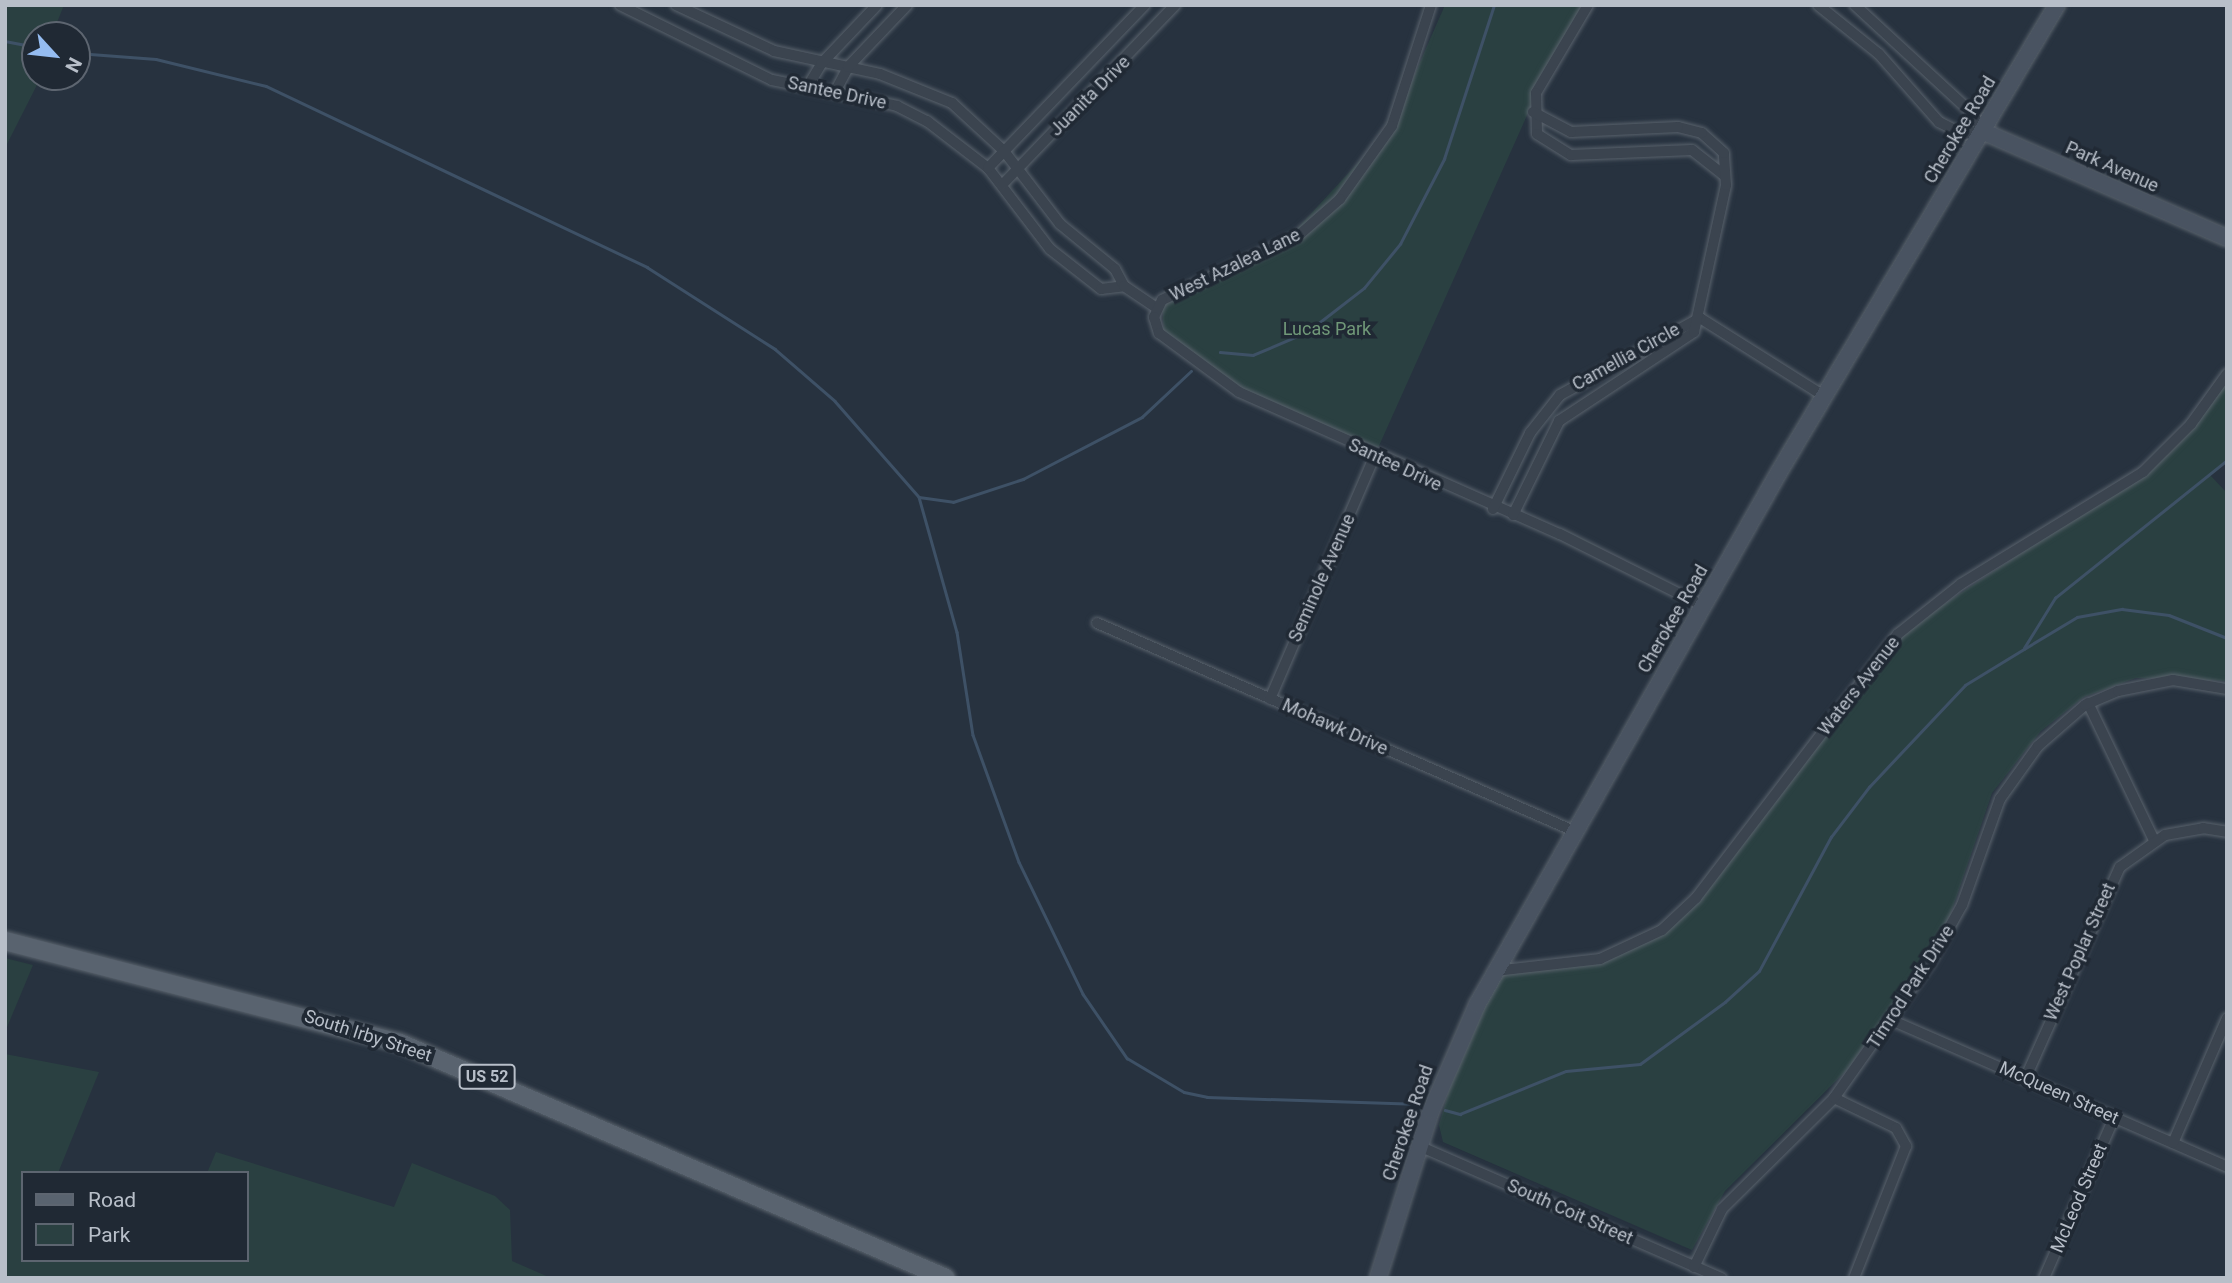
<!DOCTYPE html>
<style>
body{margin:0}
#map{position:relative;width:2232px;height:1283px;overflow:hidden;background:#27323f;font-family:Roboto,sans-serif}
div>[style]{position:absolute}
.green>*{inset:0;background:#2a4041}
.stream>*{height:2.5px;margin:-1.25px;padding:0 1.25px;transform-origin:1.25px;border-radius:1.25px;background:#3e5166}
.roads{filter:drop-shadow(0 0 2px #59626c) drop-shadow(0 0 2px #59626c)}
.street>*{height:10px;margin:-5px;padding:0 5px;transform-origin:5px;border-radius:5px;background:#3b444f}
.secondary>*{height:16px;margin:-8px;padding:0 8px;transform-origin:8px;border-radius:8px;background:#495361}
.primary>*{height:18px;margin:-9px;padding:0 9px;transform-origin:9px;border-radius:9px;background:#59636f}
span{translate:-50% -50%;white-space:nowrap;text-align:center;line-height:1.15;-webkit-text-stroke:7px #202934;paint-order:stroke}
.shield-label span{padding:2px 5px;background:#202934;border:2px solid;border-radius:5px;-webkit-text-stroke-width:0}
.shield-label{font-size:16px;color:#b8bfc9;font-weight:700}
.street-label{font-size:18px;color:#b8bfc9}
.park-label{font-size:18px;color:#709878}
.frame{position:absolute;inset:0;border:7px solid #b8bfc9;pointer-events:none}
.legend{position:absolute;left:21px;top:1171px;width:228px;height:91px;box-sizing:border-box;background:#202934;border:2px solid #5d6570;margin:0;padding:9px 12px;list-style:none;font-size:21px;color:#b8bfc9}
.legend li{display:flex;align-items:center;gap:14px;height:35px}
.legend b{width:35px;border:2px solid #5d6570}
.north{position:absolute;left:21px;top:21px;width:70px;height:70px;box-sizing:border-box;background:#202934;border:2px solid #5d6570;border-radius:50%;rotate:117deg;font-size:19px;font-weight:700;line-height:28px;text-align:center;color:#b8bfc9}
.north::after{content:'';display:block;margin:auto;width:24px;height:32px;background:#95bcf1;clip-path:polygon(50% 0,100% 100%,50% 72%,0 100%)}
</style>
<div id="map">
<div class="green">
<div style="clip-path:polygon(5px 5px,64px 5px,52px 35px,35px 35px,35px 77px,41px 77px,5px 148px)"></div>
<div style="clip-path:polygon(1445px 5px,1590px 5px,1533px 102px,1374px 457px,1239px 392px,1164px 339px,1162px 300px,1280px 247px,1392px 126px)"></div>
<div style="clip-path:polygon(2227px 378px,2227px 459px,2210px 475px,2227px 493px,2227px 681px,2136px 678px,2084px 697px,2041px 731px,1992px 793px,1950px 916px,1931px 947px,1848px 1069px,1725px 1191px,1692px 1250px,1443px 1142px,1439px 1125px,1458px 1057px,1502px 973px,1607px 961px,1682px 917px,1911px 626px,2151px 467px)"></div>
<div style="clip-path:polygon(5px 958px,33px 965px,5px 1032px)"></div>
<div style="clip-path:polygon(5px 1054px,99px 1072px,58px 1173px,23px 1173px,23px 1260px,247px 1260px,247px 1173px,207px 1173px,216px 1152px,394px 1207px,412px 1163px,495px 1196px,510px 1210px,512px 1261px,551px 1278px,5px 1278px)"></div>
</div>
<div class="stream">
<div style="left:5px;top:41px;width:31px;rotate:11deg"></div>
<div style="left:77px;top:53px;width:79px;rotate:4.3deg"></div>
<div style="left:156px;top:59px;width:113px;rotate:13.8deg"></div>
<div style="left:266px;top:86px;width:422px;rotate:25.4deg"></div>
<div style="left:647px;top:267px;width:152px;rotate:32.6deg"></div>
<div style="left:775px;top:349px;width:79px;rotate:40.9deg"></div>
<div style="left:835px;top:401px;width:128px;rotate:48.8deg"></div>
<div style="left:919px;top:497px;width:140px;rotate:74.3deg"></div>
<div style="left:957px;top:632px;width:104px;rotate:81.2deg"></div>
<div style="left:973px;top:735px;width:135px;rotate:70.1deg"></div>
<div style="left:1019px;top:862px;width:147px;rotate:64.1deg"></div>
<div style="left:1083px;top:994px;width:78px;rotate:55.5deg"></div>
<div style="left:1127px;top:1058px;width:66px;rotate:30.8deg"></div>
<div style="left:1184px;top:1092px;width:24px;rotate:12deg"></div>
<div style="left:1207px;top:1097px;width:214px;rotate:1.9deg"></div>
<div style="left:1220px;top:352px;width:33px;rotate:5deg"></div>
<div style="left:1253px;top:355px;width:59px;rotate:-23.1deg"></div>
<div style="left:1307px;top:332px;width:72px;rotate:-37.7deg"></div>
<div style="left:1364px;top:288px;width:57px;rotate:-50.7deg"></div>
<div style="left:1400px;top:244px;width:96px;rotate:-62.6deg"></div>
<div style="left:1444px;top:159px;width:162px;rotate:-72deg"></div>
<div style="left:919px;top:497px;width:34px;rotate:8deg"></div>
<div style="left:953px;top:502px;width:74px;rotate:-18.2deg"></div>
<div style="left:1023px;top:479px;width:134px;rotate:-27.5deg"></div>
<div style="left:1142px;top:417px;width:67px;rotate:-43.2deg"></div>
<div style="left:2024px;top:648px;width:59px;rotate:-58.2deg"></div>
<div style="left:2055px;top:598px;width:221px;rotate:-38.7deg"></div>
<div style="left:1445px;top:1110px;width:16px;rotate:15deg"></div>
<div style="left:1460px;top:1114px;width:114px;rotate:-22.1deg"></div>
<div style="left:1566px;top:1071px;width:74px;rotate:-5.4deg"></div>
<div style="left:1640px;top:1064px;width:105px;rotate:-36.1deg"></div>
<div style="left:1725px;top:1002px;width:46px;rotate:-42.4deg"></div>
<div style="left:1759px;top:971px;width:152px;rotate:-61.8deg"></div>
<div style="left:1831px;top:837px;width:63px;rotate:-52.8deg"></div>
<div style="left:1869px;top:787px;width:140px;rotate:-46.7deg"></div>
<div style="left:1965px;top:685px;width:69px;rotate:-31.4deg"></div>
<div style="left:2024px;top:649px;width:62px;rotate:-31.1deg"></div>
<div style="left:2077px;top:617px;width:46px;rotate:-10.1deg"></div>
<div style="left:2122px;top:609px;width:47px;rotate:7.3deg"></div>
<div style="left:2169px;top:615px;width:62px;rotate:21.6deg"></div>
</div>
<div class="roads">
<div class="street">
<div style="left:620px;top:5px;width:169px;rotate:26.3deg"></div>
<div style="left:772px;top:80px;width:128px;rotate:11.7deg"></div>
<div style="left:897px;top:106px;width:34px;rotate:27deg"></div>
<div style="left:927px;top:121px;width:77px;rotate:37.6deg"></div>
<div style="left:988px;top:168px;width:102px;rotate:52.6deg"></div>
<div style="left:1050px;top:249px;width:65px;rotate:38.1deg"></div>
<div style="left:1101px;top:289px;width:23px;rotate:-7deg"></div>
<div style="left:676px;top:5px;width:108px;rotate:25.1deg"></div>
<div style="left:774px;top:51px;width:108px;rotate:12.2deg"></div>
<div style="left:880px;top:74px;width:78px;rotate:21.9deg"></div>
<div style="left:952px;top:103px;width:71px;rotate:42.7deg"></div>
<div style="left:1004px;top:151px;width:92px;rotate:52.5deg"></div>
<div style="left:1060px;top:224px;width:71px;rotate:39.3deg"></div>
<div style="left:1115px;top:269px;width:19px;rotate:62deg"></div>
<div style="left:1124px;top:286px;width:40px;rotate:34deg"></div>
<div style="left:1431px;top:5px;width:127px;rotate:107.9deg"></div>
<div style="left:1392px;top:126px;width:90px;rotate:125.5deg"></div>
<div style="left:1340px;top:199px;width:56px;rotate:138.6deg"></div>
<div style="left:1298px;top:236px;width:150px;rotate:154.8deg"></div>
<div style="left:1162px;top:300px;width:19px;rotate:115deg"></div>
<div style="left:1154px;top:317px;width:17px;rotate:73deg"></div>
<div style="left:1159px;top:333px;width:99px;rotate:36.4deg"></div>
<div style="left:1239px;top:392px;width:351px;rotate:23.9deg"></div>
<div style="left:1560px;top:534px;width:159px;rotate:26.6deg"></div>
<div style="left:1588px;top:5px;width:102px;rotate:120.6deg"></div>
<div style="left:1536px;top:93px;width:41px;rotate:88.6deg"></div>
<div style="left:1537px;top:134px;width:40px;rotate:32deg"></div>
<div style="left:1571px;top:155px;width:121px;rotate:-2.4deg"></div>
<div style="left:1692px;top:150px;width:42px;rotate:38.2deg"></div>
<div style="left:1818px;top:5px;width:78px;rotate:38.8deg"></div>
<div style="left:1879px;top:54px;width:91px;rotate:48.6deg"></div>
<div style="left:1939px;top:122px;width:27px;rotate:27deg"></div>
<div style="left:1963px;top:134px;width:19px;rotate:-9deg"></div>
<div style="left:1982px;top:131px;width:19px;rotate:-118deg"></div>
<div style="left:1973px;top:114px;width:161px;rotate:-137.3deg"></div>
<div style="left:808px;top:86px;width:26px;rotate:-59deg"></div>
<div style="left:821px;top:64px;width:81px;rotate:-46.5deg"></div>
<div style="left:836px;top:90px;width:26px;rotate:-62deg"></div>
<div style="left:848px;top:67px;width:86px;rotate:-46.4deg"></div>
<div style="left:988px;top:168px;width:226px;rotate:-46.1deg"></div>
<div style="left:1002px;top:185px;width:250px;rotate:-46.1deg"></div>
<div style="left:1700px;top:318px;width:146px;rotate:32.2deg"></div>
<div style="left:1493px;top:509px;width:85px;rotate:-64deg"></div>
<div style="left:1530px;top:433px;width:48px;rotate:-51.7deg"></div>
<div style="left:1560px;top:395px;width:160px;rotate:-28.8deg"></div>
<div style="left:1513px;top:515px;width:105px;rotate:-63.9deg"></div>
<div style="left:1559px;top:421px;width:162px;rotate:-33.4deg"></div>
<div style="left:1694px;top:332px;width:150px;rotate:-77.7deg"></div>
<div style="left:1726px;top:185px;width:32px;rotate:-94deg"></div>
<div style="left:1724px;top:153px;width:30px;rotate:-138deg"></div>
<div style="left:1702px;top:133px;width:25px;rotate:-166deg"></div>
<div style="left:1678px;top:127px;width:107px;rotate:177.3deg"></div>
<div style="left:1571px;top:132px;width:43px;rotate:-152.2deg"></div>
<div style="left:1097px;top:623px;width:520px;rotate:23.56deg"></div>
<div style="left:1270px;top:699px;width:263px;rotate:-66.7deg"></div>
<div style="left:2088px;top:703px;width:152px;rotate:64.3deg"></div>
<div style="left:1495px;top:971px;width:106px;rotate:-6.5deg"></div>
<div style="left:1600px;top:959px;width:68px;rotate:-25.1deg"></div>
<div style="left:1662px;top:930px;width:47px;rotate:-43.3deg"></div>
<div style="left:1696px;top:898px;width:332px;rotate:-52.6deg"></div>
<div style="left:1898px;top:634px;width:80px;rotate:-38.4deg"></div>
<div style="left:1961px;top:584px;width:214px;rotate:-31.6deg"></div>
<div style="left:2143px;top:472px;width:68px;rotate:-45deg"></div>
<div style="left:2191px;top:424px;width:62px;rotate:-54.2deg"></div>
<div style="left:1891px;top:1020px;width:367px;rotate:23.6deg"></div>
<div style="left:2025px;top:1079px;width:232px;rotate:-65.9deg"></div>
<div style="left:2120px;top:867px;width:55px;rotate:-35.4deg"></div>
<div style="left:2165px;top:835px;width:39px;rotate:-10deg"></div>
<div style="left:2203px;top:828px;width:24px;rotate:9deg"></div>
<div style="left:1834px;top:1098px;width:69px;rotate:25.8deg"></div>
<div style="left:1896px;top:1128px;width:21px;rotate:61deg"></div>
<div style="left:1906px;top:1146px;width:142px;rotate:111.5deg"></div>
<div style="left:2173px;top:1143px;width:136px;rotate:-66.6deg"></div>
<div style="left:1419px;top:1146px;width:330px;rotate:23.6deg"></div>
<div style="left:1694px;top:1267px;width:64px;rotate:-64.2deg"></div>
<div style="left:1722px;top:1209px;width:158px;rotate:-44.7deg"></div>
<div style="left:1834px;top:1098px;width:164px;rotate:-54.7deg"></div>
<div style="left:1929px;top:964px;width:68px;rotate:-60.8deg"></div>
<div style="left:1962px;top:905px;width:113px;rotate:-70.3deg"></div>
<div style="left:2000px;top:799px;width:65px;rotate:-54.4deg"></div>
<div style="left:2038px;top:746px;width:62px;rotate:-41.1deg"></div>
<div style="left:2085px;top:705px;width:36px;rotate:-23deg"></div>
<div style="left:2118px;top:691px;width:56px;rotate:-11.3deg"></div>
<div style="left:2173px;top:680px;width:55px;rotate:9.5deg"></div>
<div style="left:2044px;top:1278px;width:175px;rotate:-66.4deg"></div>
</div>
<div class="secondary">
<div style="left:1982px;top:131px;width:267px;rotate:23.6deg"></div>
<div style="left:1378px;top:1278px;width:175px;rotate:-72.4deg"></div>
<div style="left:1431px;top:1111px;width:116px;rotate:-66.5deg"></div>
<div style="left:1477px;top:1005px;width:613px;rotate:-60.46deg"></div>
<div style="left:1779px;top:472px;width:543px;rotate:-59.24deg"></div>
</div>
<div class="primary">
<div style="left:5px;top:941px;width:408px;rotate:14.5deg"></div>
<div style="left:400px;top:1043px;width:594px;rotate:23.29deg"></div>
</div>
</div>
<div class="shield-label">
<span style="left:487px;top:1077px">US 52</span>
</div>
<div class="street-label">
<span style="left:837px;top:93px;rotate:12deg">Santee Drive</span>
<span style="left:1090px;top:96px;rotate:-45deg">Juanita Drive</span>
<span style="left:1960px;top:130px;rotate:-59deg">Cherokee Road</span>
<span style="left:2112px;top:167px;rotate:24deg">Park Avenue</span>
<span style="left:1235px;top:265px;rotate:-26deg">West Azalea Lane</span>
<span style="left:1626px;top:357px;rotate:-29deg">Camellia Circle</span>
<span style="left:1395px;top:465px;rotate:25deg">Santee Drive</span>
<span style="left:1322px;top:578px;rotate:-66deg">Seminole Avenue</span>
<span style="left:1673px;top:619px;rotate:-60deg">Cherokee Road</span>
<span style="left:1859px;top:686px;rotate:-52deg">Waters Avenue</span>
<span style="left:1335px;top:727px;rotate:24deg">Mohawk Drive</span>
<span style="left:2080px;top:952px;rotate:-66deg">West Poplar Street</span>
<span style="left:1911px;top:987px;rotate:-57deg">Timrod Park Drive</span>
<span style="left:368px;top:1036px;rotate:18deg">South Irby Street</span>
<span style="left:2059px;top:1093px;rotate:24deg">McQueen Street</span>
<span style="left:1408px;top:1123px;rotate:-71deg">Cherokee Road</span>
<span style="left:2079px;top:1198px;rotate:-67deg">McLeod Street</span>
<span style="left:1570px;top:1212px;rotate:24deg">South Coit Street</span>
</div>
<div class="park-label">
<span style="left:1327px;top:329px">Lucas Park</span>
</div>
<div class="frame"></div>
<ul class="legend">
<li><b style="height:9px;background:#59636f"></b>Road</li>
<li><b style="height:19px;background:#2a4041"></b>Park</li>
</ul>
<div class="north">N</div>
</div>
